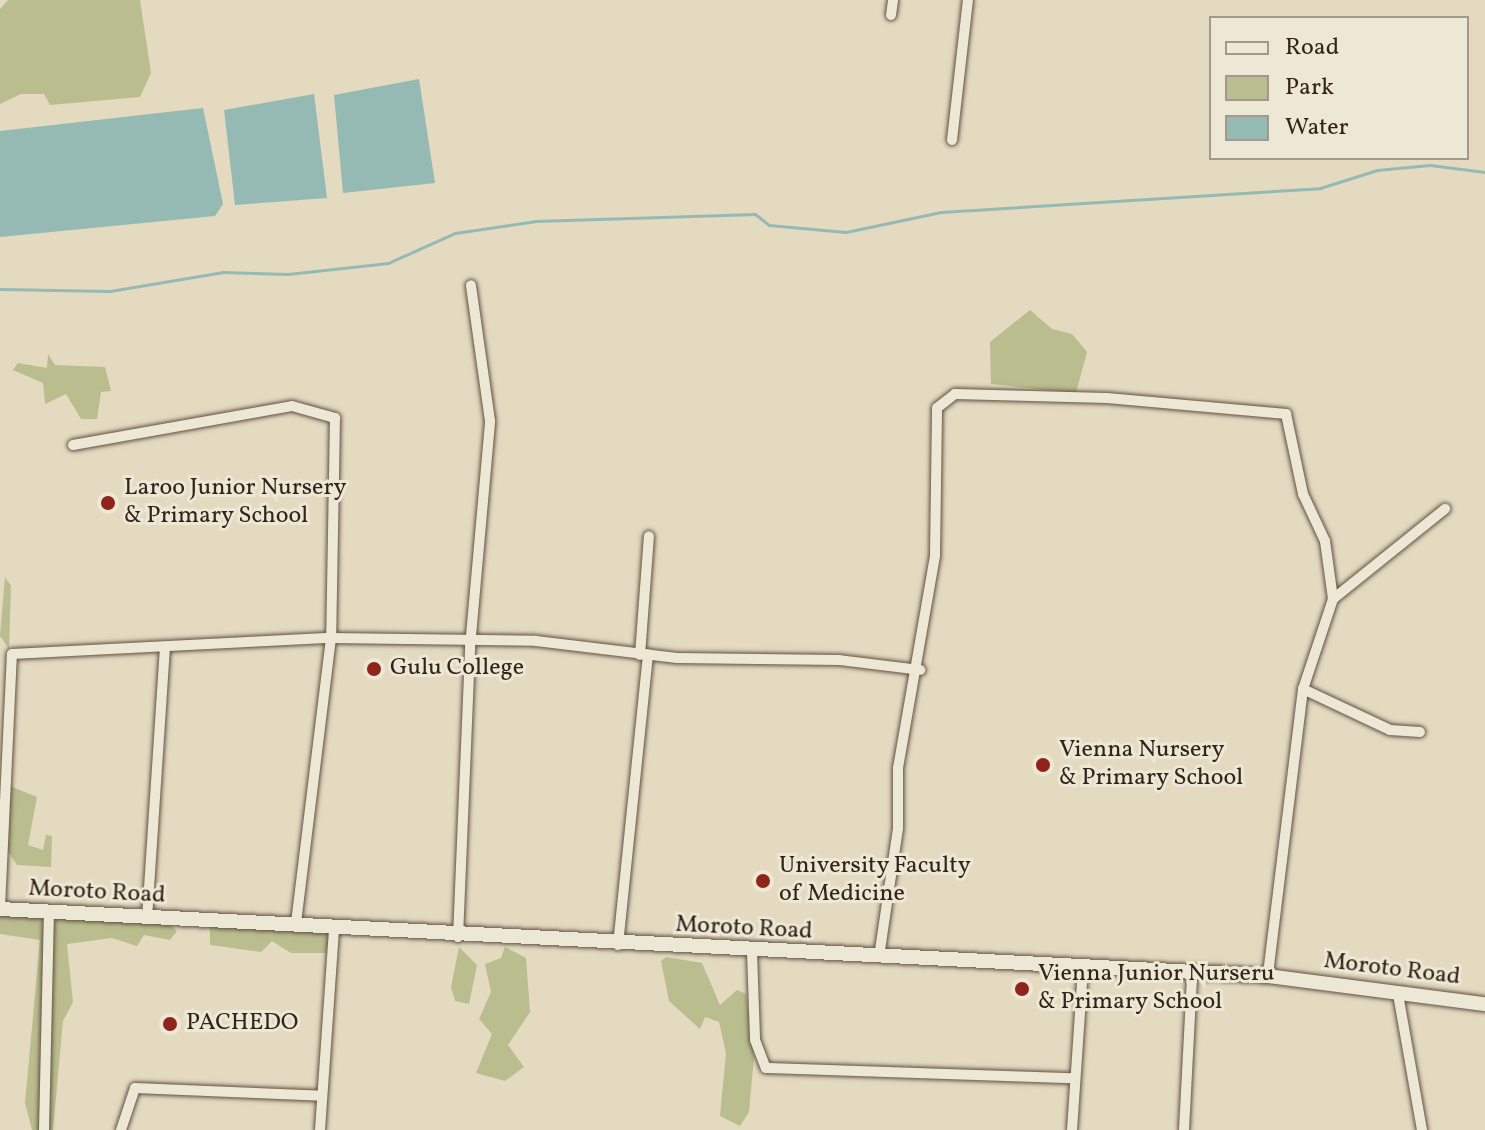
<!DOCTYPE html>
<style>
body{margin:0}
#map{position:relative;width:1485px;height:1130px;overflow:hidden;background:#e3dac0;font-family:Vollkorn,serif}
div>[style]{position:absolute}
.green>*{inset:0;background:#babd8e}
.water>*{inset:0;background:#95bab4}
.stream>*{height:3px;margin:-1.5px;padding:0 1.5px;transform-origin:1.5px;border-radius:1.5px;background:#95bab4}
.roads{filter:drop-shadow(0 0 2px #605242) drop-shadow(0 0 2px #605242)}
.street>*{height:10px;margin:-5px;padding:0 5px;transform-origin:5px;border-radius:5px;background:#ede7d6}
.secondary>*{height:14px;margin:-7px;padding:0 7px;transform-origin:7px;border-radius:7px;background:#ede7d6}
.dots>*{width:22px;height:22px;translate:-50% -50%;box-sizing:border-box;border:4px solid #ede7d6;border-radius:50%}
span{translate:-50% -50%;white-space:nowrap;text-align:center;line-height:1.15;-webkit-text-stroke:6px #ede7d6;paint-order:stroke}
.poi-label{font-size:24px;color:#342418}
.left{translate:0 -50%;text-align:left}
.street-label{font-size:24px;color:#342418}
.legend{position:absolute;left:1209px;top:16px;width:260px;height:144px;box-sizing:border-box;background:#ede7d6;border:2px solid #a3998a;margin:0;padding:10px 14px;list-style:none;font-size:24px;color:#342418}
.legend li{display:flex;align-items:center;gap:16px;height:40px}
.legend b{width:40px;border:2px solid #a3998a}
</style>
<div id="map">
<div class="green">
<div style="clip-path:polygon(8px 0,140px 0,151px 73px,140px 97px,50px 105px,44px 94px,21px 94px,0 104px,0 9px)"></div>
<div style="clip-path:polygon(1030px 310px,1052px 329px,1072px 334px,1087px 352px,1076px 393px,991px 384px,990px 342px)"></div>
<div style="clip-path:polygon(48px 354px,55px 365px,105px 367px,111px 391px,101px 392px,97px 419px,81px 419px,66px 394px,45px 404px,43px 383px,13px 370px,18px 363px,47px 368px)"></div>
<div style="clip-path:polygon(5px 577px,11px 586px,9px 649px,0 636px)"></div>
<div style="clip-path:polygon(10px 786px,37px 797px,28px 845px,43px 850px,46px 835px,52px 836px,51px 867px,17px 865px,7px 850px)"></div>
<div style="clip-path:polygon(0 909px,54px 922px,62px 916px,170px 924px,177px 931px,170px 940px,144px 935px,137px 946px,112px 938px,67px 944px,73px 1002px,63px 1021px,53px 1130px,32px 1130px,25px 1103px,40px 940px,0 934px)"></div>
<div style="clip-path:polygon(210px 922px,330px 931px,326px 953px,291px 953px,272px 941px,261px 952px,210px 945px)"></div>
<div style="clip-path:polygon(459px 947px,477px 965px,469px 1004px,455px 1001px,451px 987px)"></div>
<div style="clip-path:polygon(505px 947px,526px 958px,530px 1012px,508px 1045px,524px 1067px,505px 1081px,476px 1073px,492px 1034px,479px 1019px,491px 992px,485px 964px,501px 958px)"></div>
<div style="clip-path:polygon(666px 957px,702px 963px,720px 1005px,737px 990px,746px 994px,754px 1057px,749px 1112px,740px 1126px,720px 1116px,726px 1053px,719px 1022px,705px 1017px,700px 1029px,669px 1001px,661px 961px)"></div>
</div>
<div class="water">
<div style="clip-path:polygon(419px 79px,435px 183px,343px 193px,334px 95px)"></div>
<div style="clip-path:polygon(314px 94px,327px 198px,235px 205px,224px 110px)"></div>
<div style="clip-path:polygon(203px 108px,223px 204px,215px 216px,0 237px,0 131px)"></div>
</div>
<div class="stream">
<div style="left:0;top:289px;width:110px;rotate:1deg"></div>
<div style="left:110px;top:291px;width:115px;rotate:-9.5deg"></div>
<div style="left:223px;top:272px;width:65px;rotate:1.8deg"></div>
<div style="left:288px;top:274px;width:101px;rotate:-6.3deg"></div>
<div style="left:388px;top:263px;width:73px;rotate:-24.1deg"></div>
<div style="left:455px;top:233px;width:82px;rotate:-8.4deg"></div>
<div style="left:536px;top:221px;width:219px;rotate:-1.8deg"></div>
<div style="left:755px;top:214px;width:18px;rotate:38deg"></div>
<div style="left:769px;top:225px;width:77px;rotate:5.2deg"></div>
<div style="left:846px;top:232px;width:97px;rotate:-11.9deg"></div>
<div style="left:941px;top:212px;width:380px;rotate:-3.6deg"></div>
<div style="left:1320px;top:188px;width:60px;rotate:-17.5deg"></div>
<div style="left:1377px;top:170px;width:53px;rotate:-5.4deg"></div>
<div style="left:1430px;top:165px;width:55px;rotate:7.3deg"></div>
</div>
<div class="roads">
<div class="street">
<div style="left:891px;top:15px;width:15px;rotate:-82deg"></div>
<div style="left:952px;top:140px;width:141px;rotate:-83.5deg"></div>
<div style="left:73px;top:445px;width:222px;rotate:-10.1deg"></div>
<div style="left:292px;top:406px;width:45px;rotate:15.6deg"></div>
<div style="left:335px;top:418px;width:220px;rotate:91deg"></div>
<div style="left:331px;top:638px;width:289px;rotate:97deg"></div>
<div style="left:1333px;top:599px;width:144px;rotate:-38.8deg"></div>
<div style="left:640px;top:655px;width:119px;rotate:-85.7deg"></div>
<div style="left:1303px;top:689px;width:96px;rotate:25.2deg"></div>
<div style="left:1390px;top:730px;width:30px;rotate:4deg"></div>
<div style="left:0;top:907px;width:253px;rotate:-87.3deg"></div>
<div style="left:12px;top:654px;width:319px;rotate:-2.9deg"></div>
<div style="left:331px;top:638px;width:205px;rotate:0.8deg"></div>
<div style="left:536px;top:641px;width:142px;rotate:6.9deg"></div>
<div style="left:677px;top:658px;width:162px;rotate:0.7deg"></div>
<div style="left:839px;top:660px;width:82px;rotate:7deg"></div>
<div style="left:147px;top:918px;width:270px;rotate:-86.2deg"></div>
<div style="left:458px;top:937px;width:290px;rotate:-87.6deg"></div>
<div style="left:470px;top:647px;width:227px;rotate:-84.9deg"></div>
<div style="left:490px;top:421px;width:137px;rotate:-98deg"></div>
<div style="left:618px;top:945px;width:292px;rotate:-84.1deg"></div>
<div style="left:752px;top:952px;width:88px;rotate:88deg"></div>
<div style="left:755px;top:1040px;width:30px;rotate:69deg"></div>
<div style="left:766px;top:1068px;width:309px;rotate:1.9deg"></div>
<div style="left:879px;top:957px;width:130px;rotate:-81.6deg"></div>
<div style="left:898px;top:828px;width:60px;rotate:-90deg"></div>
<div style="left:898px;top:768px;width:216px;rotate:-80.1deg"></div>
<div style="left:935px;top:555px;width:147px;rotate:-89.2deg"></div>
<div style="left:937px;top:408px;width:23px;rotate:-38deg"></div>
<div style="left:955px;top:394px;width:152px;rotate:1.5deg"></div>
<div style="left:1107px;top:398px;width:180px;rotate:5.1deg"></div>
<div style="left:1286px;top:414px;width:82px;rotate:78deg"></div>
<div style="left:1303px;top:494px;width:52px;rotate:64.9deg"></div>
<div style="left:1325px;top:541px;width:59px;rotate:82.1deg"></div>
<div style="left:1333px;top:599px;width:95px;rotate:108.4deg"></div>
<div style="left:1303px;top:689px;width:289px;rotate:97deg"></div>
<div style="left:1398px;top:994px;width:138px;rotate:80deg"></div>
<div style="left:44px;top:1130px;width:217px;rotate:-88.7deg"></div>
<div style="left:121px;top:1130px;width:44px;rotate:-71.6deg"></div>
<div style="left:135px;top:1088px;width:187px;rotate:2.4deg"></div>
<div style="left:320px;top:1130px;width:200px;rotate:-86deg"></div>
<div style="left:1072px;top:1130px;width:160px;rotate:-86.1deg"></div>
<div style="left:1184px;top:1130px;width:154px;rotate:-87deg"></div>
</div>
<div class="secondary">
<div style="left:0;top:909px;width:1270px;rotate:3.02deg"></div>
<div style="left:1268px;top:976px;width:219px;rotate:7.4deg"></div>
</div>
</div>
<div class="dots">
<div style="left:108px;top:503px;background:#8f2418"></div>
<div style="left:374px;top:669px;background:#8f2418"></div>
<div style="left:1043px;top:765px;background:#8f2418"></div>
<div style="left:763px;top:881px;background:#8f2418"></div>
<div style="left:1022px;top:989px;background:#8f2418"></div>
<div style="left:170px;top:1024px;background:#8f2418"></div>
</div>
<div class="poi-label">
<span class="left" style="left:124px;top:503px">Laroo Junior Nursery<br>&amp; Primary School</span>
<span class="left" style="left:390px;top:669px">Gulu College</span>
<span class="left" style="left:1059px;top:765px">Vienna Nursery<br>&amp; Primary School</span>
<span class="left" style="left:779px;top:881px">University Faculty<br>of Medicine</span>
<span class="left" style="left:1038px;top:989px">Vienna Junior Nurseru<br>&amp; Primary School</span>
<span class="left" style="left:186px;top:1024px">PACHEDO</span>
</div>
<div class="street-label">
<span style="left:97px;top:893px;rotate:3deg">Moroto Road</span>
<span style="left:744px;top:929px;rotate:3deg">Moroto Road</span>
<span style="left:1392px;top:970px;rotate:7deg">Moroto Road</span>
</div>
<ul class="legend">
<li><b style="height:10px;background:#ede7d6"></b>Road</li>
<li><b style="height:22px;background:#babd8e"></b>Park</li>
<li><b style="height:22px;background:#95bab4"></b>Water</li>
</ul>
</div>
